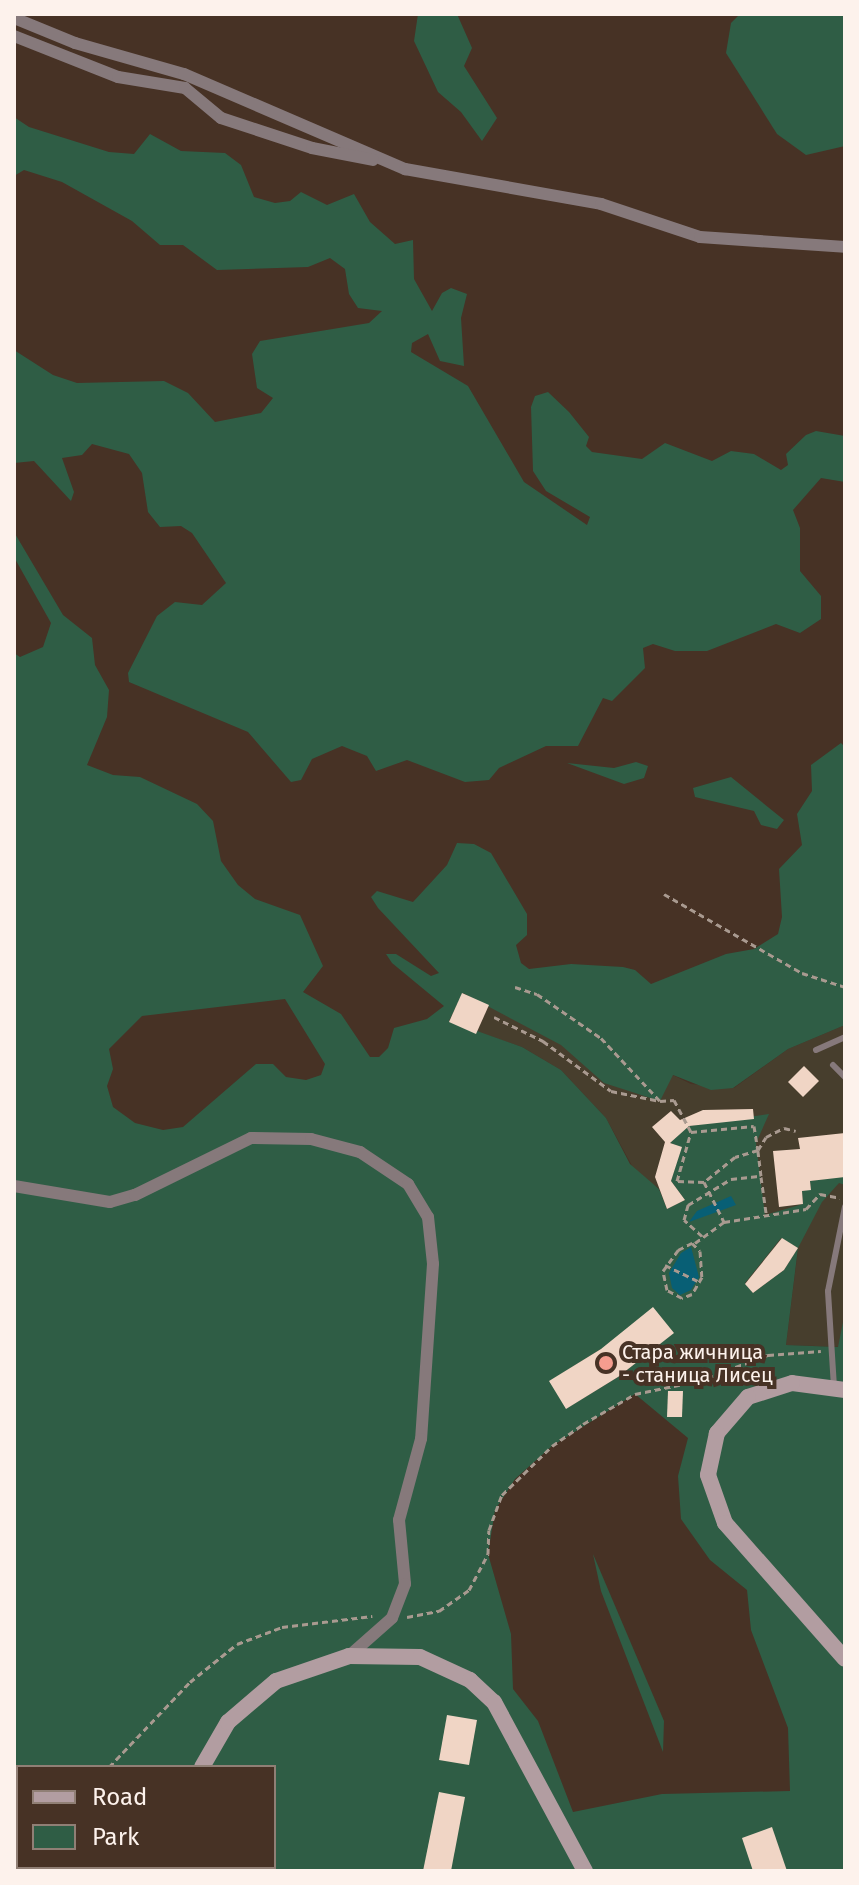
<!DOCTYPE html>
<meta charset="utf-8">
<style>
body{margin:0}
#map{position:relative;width:859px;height:1885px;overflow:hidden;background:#473225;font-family:"Fira Sans",sans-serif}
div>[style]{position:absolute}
.commercial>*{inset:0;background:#473e2d}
.green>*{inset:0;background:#2f5d45}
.water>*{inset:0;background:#085f75}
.building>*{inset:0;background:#f0d5c5}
.path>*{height:3px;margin-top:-1.5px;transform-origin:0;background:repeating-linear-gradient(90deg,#a99a90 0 6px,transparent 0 10px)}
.lane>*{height:6px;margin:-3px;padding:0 3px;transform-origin:3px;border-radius:3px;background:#86797b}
.street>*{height:12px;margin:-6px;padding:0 6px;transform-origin:6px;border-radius:6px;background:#86797b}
.secondary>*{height:16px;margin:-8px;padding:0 8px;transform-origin:8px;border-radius:8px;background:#b29da1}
.dots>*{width:22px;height:22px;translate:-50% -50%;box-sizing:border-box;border:4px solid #473225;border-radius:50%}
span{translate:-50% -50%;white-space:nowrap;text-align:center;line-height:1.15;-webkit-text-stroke:8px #473225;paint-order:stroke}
.poi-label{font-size:20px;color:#fdf2ec}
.left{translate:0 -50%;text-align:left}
.frame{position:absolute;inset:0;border:16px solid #fdf2ec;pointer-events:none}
.legend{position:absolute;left:16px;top:1765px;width:260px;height:104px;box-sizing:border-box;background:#473225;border:2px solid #907f75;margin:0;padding:10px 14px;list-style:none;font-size:24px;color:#fdf2ec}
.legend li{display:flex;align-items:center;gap:16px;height:40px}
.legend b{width:40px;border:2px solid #907f75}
</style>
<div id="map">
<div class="commercial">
<div style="clip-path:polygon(462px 993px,642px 1060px,691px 1084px,734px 1088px,788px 1049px,845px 1025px,845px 1347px,786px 1345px,798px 1250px,784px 1270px,701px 1331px,660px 1189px,636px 1173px,606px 1118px,561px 1070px,522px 1047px,449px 1022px)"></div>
</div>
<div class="green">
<div style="clip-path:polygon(418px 14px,457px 14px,472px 48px,464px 66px,497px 118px,482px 141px,461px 112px,438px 92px,414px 41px)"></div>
<div style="clip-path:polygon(740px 14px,845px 14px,845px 146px,806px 155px,777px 134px,726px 53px,731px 23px)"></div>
<div style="clip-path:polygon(14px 117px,29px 127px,109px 152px,134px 154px,150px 134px,181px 151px,225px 153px,241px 165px,254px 197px,275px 203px,290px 201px,301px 192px,327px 205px,354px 194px,370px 222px,395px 244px,413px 240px,414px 279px,432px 311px,442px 293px,451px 288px,467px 294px,461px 318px,464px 366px,440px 361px,428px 334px,412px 343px,411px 352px,468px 386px,524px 482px,587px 525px,590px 517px,546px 491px,533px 471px,531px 407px,535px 396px,548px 392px,569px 412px,589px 437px,586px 446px,592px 452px,642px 459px,665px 443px,712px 461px,731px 451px,754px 454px,781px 470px,788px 465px,786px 454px,806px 435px,816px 431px,845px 436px,845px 482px,821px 478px,793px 510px,800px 528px,800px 571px,821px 596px,821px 619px,800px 633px,776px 624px,707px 651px,675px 651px,653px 644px,643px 648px,645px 668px,612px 701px,603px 698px,578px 746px,546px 746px,499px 768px,489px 780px,465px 782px,407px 760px,376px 771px,367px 756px,342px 746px,312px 759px,301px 780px,291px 782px,248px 732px,129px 682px,128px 673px,157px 616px,175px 602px,202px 605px,226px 583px,192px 533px,181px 526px,160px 527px,148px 512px,142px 473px,129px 454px,92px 444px,82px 455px,62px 458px,74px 492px,71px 501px,34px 461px,14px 463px,14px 350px,53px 375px,77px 383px,164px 381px,188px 393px,215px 422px,261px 413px,273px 398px,257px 388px,252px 354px,260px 341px,369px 323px,382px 311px,358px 308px,349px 294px,345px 269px,330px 258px,308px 267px,217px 270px,183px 245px,160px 245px,132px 221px,62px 182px,24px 170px,14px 176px)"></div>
<div style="clip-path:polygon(evenodd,14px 532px,63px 615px,92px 638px,95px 665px,109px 690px,107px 717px,87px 765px,113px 775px,140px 777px,197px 804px,213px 821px,221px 861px,238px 885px,255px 899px,300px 915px,323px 966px,303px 992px,341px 1014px,370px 1057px,379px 1057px,388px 1048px,394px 1028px,427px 1019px,444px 1006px,392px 963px,386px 954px,396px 954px,431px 976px,439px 973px,378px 908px,371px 897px,377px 891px,413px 902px,447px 865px,457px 843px,474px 844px,491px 853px,527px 914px,527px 935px,516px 945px,521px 963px,529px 969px,571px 964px,623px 967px,635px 970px,651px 984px,726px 954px,754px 949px,778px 934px,782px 917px,779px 869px,802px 845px,797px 814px,812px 791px,811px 765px,841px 743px,845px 747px,845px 1025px,788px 1049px,733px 1088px,711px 1090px,673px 1075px,660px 1101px,604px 1083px,561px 1045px,463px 993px,449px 1021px,522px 1047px,561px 1070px,606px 1118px,630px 1164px,659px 1189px,667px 1209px,685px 1200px,671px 1181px,681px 1147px,670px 1143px,688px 1126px,769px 1114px,756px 1143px,765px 1215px,803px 1204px,802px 1191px,811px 1189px,810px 1181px,845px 1176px,845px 1185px,839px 1183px,822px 1202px,798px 1248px,786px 1345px,838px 1347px,845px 1312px,845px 1871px,14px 1871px,14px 653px,20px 657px,43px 647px,51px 623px,14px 557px,14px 532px,285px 999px,325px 1064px,321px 1075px,306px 1080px,286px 1077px,273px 1064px,256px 1064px,183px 1127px,163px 1130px,135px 1123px,113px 1107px,107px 1086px,113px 1069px,109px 1049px,142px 1016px,285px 999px,14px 532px,781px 1238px,798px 1248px,784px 1270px,753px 1293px,745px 1283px,781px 1238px,14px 532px,673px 1333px,618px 1377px,567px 1408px,550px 1381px,601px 1349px,673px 1333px,14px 532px,635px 1394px,688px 1438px,678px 1476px,681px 1519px,710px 1560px,747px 1590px,751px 1630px,788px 1728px,790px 1791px,662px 1794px,573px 1812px,538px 1721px,513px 1689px,511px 1634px,488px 1554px,495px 1510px,515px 1479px,552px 1446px,635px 1394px,14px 532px,18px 1767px,274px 1767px,274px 1867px,18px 1867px,18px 1767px)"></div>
<div style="clip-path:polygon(636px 762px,648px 766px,644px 778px,624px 784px,567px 763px,614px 768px)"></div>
<div style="clip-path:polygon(731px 777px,784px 820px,777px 829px,761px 825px,754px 811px,695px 797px,693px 788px)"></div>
<div style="clip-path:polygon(593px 1554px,664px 1721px,663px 1752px,601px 1591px)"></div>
</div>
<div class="water">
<div style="clip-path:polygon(731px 1196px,736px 1205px,689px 1222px,697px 1211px)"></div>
<div style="clip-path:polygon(691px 1247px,699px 1277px,691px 1290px,680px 1295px,672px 1288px,669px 1273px,681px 1253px)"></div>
</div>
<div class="building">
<div style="clip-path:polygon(462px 993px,489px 1005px,476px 1034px,449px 1022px)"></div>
<div style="clip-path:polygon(804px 1066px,819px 1081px,803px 1097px,788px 1082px)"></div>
<div style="clip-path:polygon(753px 1109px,754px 1119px,689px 1126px,670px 1143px,682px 1147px,671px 1181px,685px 1200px,667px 1209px,655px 1177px,665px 1142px,652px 1127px,671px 1111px,680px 1120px,703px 1110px)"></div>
<div style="clip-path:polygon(845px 1133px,845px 1177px,810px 1181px,811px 1190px,802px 1191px,803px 1204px,779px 1207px,773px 1151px,800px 1149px,798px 1138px)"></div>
<div style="clip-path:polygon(782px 1238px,798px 1248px,784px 1270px,753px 1293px,745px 1284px)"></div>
<div style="clip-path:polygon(653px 1307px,674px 1333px,618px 1377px,566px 1409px,549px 1381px,601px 1349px)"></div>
<div style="clip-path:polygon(668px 1391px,683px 1391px,682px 1417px,667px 1417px)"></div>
<div style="clip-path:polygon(447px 1715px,477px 1720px,469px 1765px,439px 1760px)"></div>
<div style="clip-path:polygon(439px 1792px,465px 1797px,451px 1871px,423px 1871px)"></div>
<div style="clip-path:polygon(772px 1827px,787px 1871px,753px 1871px,742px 1838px)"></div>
</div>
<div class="path">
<div style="left:664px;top:894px;width:159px;rotate:29.8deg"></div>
<div style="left:802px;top:973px;width:45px;rotate:18deg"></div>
<div style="left:515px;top:987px;width:23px;rotate:18deg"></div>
<div style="left:537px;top:994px;width:78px;rotate:34.5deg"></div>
<div style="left:601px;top:1038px;width:86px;rotate:46.9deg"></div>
<div style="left:660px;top:1101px;width:14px;rotate:-4deg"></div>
<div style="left:674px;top:1100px;width:36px;rotate:62deg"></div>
<div style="left:494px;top:1017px;width:55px;rotate:26.1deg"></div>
<div style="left:543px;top:1041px;width:84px;rotate:36.3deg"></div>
<div style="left:611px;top:1091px;width:50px;rotate:11.5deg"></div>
<div style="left:754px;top:1126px;width:24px;rotate:81deg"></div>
<div style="left:758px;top:1150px;width:24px;rotate:163deg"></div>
<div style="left:735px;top:1157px;width:40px;rotate:141deg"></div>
<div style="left:704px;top:1182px;width:27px;rotate:-178deg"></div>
<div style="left:677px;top:1181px;width:51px;rotate:-74.1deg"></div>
<div style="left:691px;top:1132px;width:63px;rotate:-5.4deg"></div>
<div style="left:761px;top:1177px;width:36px;rotate:82deg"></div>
<div style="left:704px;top:1182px;width:45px;rotate:63.4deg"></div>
<div style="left:702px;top:1236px;width:24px;rotate:-138deg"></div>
<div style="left:684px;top:1220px;width:16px;rotate:-75deg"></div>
<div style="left:688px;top:1205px;width:50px;rotate:-31.2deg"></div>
<div style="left:731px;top:1179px;width:30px;rotate:-6deg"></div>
<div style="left:761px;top:1176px;width:26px;rotate:-97deg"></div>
<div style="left:758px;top:1150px;width:15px;rotate:-58deg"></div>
<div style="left:766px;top:1137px;width:20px;rotate:-27deg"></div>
<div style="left:784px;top:1128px;width:12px;rotate:14deg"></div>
<div style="left:692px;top:1243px;width:11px;rotate:45deg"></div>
<div style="left:700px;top:1251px;width:26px;rotate:86deg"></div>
<div style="left:702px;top:1277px;width:20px;rotate:120deg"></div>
<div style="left:692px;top:1294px;width:11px;rotate:158deg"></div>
<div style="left:682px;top:1298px;width:17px;rotate:-152deg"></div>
<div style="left:667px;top:1290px;width:19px;rotate:-102deg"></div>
<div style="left:663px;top:1271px;width:26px;rotate:-54deg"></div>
<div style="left:678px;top:1250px;width:16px;rotate:-27deg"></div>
<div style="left:695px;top:1243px;width:36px;rotate:-36deg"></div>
<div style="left:724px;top:1222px;width:83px;rotate:-9deg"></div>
<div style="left:806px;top:1209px;width:21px;rotate:-47deg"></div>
<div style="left:820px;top:1194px;width:20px;rotate:11deg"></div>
<div style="left:665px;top:1265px;width:39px;rotate:26deg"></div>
<div style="left:407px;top:1617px;width:33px;rotate:-11deg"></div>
<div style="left:439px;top:1611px;width:37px;rotate:-35deg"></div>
<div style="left:469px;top:1590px;width:41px;rotate:-62.2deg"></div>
<div style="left:488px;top:1554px;width:24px;rotate:-88deg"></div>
<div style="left:489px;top:1530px;width:37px;rotate:-70deg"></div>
<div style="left:502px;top:1495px;width:70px;rotate:-44.4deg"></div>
<div style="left:552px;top:1446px;width:38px;rotate:-35deg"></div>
<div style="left:583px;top:1424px;width:60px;rotate:-30deg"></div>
<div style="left:635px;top:1394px;width:64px;rotate:-11.7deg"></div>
<div style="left:698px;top:1381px;width:75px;rotate:-20.4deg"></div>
<div style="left:768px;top:1355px;width:53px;rotate:-4.3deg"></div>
<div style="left:109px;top:1767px;width:117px;rotate:-46.4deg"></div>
<div style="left:190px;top:1682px;width:60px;rotate:-39deg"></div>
<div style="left:237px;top:1644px;width:48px;rotate:-20.7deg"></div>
<div style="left:282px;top:1627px;width:91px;rotate:-7deg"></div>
<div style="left:14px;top:1857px;width:5px;rotate:-37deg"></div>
</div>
<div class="lane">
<div style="left:816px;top:1050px;width:32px;rotate:-24deg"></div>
<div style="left:833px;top:1065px;width:17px;rotate:45deg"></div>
<div style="left:834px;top:1387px;width:96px;rotate:-93.6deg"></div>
<div style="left:828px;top:1291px;width:86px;rotate:-78.6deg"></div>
</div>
<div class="street">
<div style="left:14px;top:18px;width:66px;rotate:22.3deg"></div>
<div style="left:75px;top:43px;width:113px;rotate:15.9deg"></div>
<div style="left:184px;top:74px;width:241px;rotate:23.3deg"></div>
<div style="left:405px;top:169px;width:199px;rotate:10.1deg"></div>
<div style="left:601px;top:204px;width:104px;rotate:18.4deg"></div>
<div style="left:700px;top:237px;width:145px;rotate:3.9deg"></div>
<div style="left:14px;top:36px;width:112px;rotate:21.5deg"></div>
<div style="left:118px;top:77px;width:68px;rotate:9.3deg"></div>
<div style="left:185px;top:88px;width:47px;rotate:39.8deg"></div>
<div style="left:221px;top:118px;width:96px;rotate:18.2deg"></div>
<div style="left:312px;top:148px;width:62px;rotate:11.1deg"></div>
<div style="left:14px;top:1186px;width:97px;rotate:9.5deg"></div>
<div style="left:110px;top:1202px;width:26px;rotate:-16deg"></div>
<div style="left:135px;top:1195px;width:129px;rotate:-26.2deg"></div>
<div style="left:251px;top:1138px;width:60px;rotate:1deg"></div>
<div style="left:311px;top:1139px;width:51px;rotate:14.9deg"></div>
<div style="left:360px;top:1152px;width:58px;rotate:33.7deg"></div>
<div style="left:408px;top:1184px;width:39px;rotate:59deg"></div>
<div style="left:428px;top:1217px;width:47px;rotate:83.9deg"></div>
<div style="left:433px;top:1264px;width:175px;rotate:93.9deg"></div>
<div style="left:421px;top:1439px;width:84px;rotate:105.2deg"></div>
<div style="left:399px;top:1520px;width:64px;rotate:84.6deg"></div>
<div style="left:405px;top:1584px;width:36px;rotate:111deg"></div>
<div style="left:392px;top:1618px;width:57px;rotate:138.5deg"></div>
</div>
<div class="secondary">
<div style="left:845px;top:1390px;width:53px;rotate:-172.5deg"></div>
<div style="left:792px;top:1383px;width:46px;rotate:162.3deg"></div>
<div style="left:748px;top:1397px;width:48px;rotate:130.7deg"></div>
<div style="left:717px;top:1433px;width:43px;rotate:102.1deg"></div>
<div style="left:708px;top:1475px;width:51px;rotate:70.5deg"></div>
<div style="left:725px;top:1523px;width:181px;rotate:48.6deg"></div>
<div style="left:202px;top:1767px;width:52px;rotate:-60deg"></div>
<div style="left:228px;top:1722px;width:63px;rotate:-40.5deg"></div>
<div style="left:276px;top:1681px;width:77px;rotate:-18.9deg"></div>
<div style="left:349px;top:1656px;width:71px;rotate:0.8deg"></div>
<div style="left:420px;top:1657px;width:55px;rotate:24.7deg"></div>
<div style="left:470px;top:1680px;width:33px;rotate:43deg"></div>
<div style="left:494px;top:1702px;width:192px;rotate:61.7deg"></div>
<div style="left:193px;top:1867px;width:4px;rotate:76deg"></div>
</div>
<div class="dots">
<div style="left:606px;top:1363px;background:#f59d8f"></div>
</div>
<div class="poi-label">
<span class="left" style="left:622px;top:1364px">Стара жичница<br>- станица Лисец</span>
</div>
<div class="frame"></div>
<ul class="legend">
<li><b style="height:10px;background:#b29da1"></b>Road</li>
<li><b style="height:22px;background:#2f5d45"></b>Park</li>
</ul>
</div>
